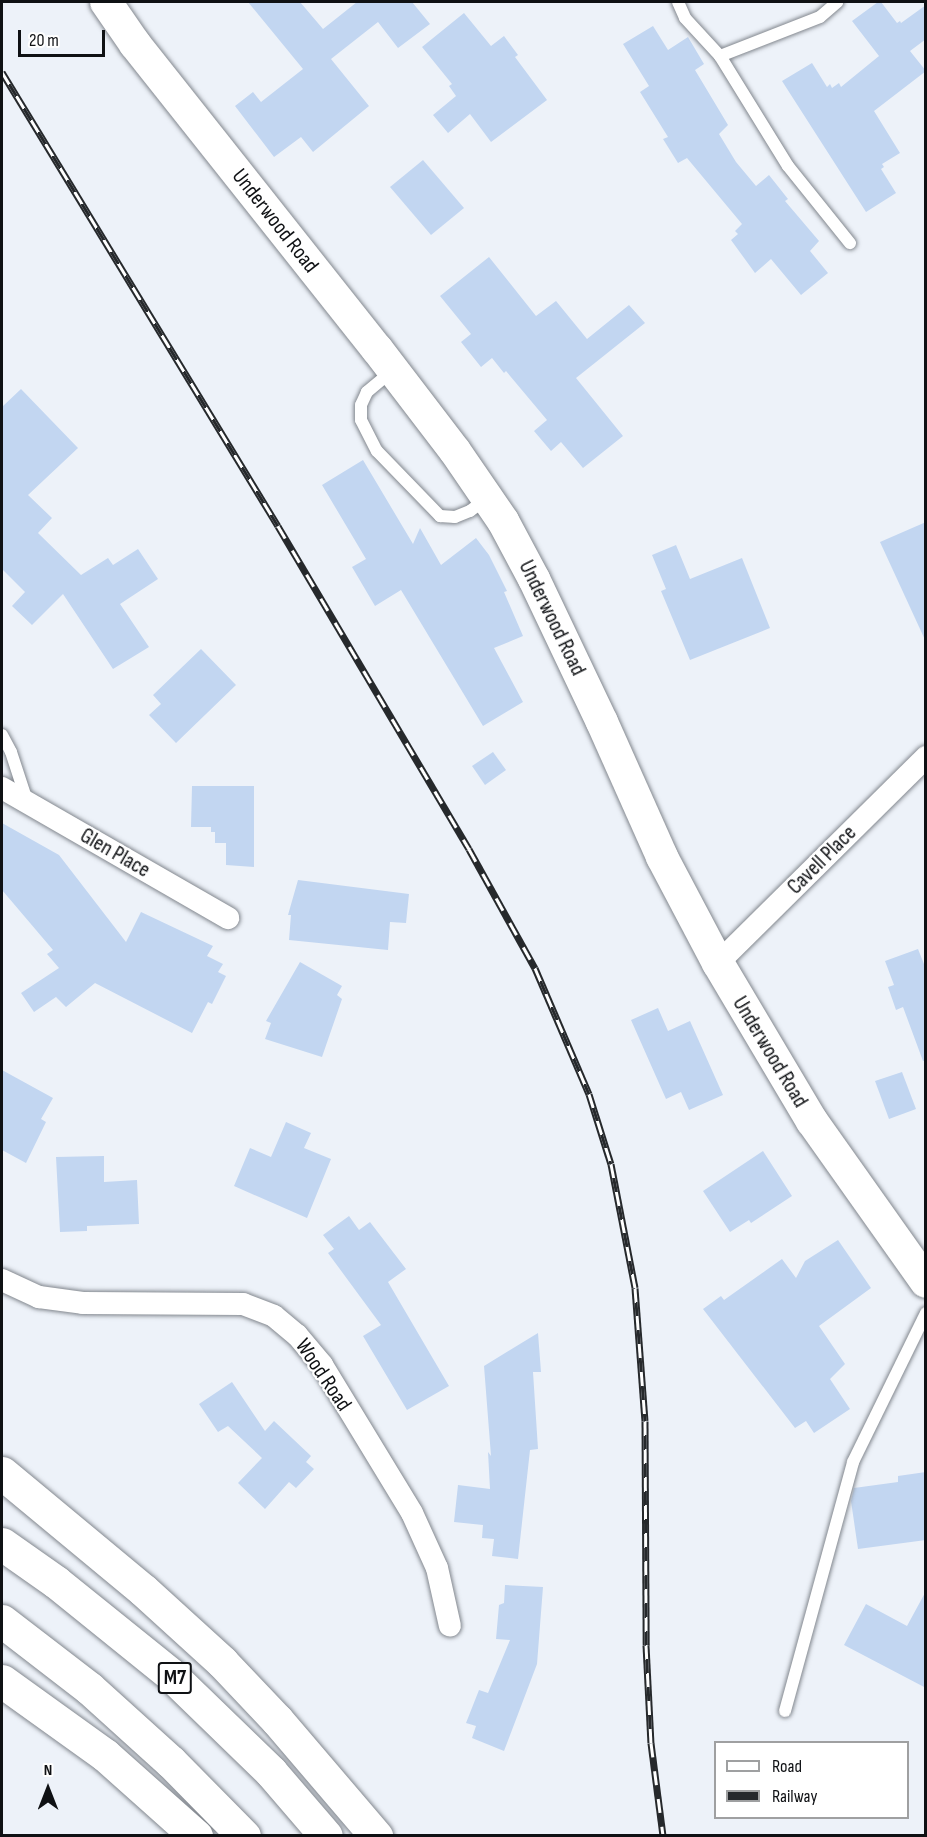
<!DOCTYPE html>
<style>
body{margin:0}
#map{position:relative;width:927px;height:1837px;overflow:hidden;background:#edf2f9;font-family:"Sofia Sans Condensed",sans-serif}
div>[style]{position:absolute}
.building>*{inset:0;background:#c2d6f1}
.roads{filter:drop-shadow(0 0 2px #82878e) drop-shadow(0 0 2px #82878e)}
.lane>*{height:12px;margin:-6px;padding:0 6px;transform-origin:6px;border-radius:6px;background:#fff}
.street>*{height:22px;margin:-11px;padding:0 11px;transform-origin:11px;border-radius:11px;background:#fff}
.secondary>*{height:32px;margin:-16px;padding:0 16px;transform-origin:16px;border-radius:16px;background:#fff}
.highway>*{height:33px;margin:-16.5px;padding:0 16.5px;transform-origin:16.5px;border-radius:16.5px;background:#fff}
.rail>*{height:7px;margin-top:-3.5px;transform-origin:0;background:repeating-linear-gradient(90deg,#fff 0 14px,#26292c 0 28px);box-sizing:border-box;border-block:2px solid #26292c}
span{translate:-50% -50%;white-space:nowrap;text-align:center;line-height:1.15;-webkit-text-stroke:4.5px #fff;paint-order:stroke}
.shield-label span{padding:2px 4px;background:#fff;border:2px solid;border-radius:4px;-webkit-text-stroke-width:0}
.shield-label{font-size:21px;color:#0f1114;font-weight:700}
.street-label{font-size:22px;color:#0f1114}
.frame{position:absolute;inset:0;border:3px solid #0f1114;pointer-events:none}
.legend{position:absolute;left:714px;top:1741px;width:195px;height:78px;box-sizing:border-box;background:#fff;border:2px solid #9fa0a1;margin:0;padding:8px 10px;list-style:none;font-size:18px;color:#0f1114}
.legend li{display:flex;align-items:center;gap:12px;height:30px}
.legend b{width:30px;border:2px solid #9fa0a1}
.north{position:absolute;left:18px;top:1759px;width:60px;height:60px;-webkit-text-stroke:4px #fff;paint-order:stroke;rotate:0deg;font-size:16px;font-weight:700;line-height:24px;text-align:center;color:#0f1114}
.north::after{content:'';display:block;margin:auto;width:21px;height:27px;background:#0f1114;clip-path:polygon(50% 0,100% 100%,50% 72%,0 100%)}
.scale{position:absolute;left:18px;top:30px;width:87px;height:27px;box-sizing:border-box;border:3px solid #0f1114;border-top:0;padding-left:8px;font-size:18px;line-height:21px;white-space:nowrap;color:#0f1114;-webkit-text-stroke:4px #fff;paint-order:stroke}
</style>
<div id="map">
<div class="building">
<div style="clip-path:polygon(248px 2px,300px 2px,323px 29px,357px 2px,412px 2px,430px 24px,398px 48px,378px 22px,331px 59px,369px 106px,313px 152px,301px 137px,274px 157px,235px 106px,253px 92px,261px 102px,303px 69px)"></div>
<div style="clip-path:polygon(878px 2px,881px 2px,897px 23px,900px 21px,901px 23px,926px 5px,926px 39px,910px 51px,926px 71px,874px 111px,900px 153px,882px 164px,884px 167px,881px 169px,896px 193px,866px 212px,782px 81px,812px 63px,827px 87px,830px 84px,832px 88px,839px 83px,841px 87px,879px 56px,852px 21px)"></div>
<div style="clip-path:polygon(464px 13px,491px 46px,504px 36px,518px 55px,515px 57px,547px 100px,491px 142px,470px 114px,448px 133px,433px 115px,456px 96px,449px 86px,452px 84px,422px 47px)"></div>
<div style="clip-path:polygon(653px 26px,668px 50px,688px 37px,704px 64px,695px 70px,728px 125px,719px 134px,736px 162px,756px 186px,769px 175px,788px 199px,785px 201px,819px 241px,810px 251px,828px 273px,801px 295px,771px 259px,755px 273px,731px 240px,738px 234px,735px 231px,742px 224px,687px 158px,678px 163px,663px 139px,668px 137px,640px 92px,649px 86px,623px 44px)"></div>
<div style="clip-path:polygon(423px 160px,464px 208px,431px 235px,390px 187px)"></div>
<div style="clip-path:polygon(489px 257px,536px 316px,556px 301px,587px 339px,629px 305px,645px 323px,576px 378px,623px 436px,583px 468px,561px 442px,551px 451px,534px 431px,547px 420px,506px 371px,504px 373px,492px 358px,481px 367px,461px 342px,471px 334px,440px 296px)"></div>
<div style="clip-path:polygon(21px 389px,78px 448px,28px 495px,52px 518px,38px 533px,81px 575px,108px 558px,113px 565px,138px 549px,158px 579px,120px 604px,149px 647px,113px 669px,63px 594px,32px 625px,12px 606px,25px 592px,2px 569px,2px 407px)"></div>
<div style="clip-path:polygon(363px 460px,413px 544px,420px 528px,441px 565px,476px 538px,489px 555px,507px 591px,504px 592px,523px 636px,494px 648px,523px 702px,483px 726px,401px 590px,375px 606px,352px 567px,366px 559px,322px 485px)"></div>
<div style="clip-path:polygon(926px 522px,926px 642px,880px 542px)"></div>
<div style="clip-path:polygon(676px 545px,690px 579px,742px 558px,770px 628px,690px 660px,661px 591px,666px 589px,652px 555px)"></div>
<div style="clip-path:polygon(201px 649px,236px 685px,176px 743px,149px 715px,161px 704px,153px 695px)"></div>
<div style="clip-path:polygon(493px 752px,506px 770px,485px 785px,472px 766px)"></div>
<div style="clip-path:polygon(192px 786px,254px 786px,254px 867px,226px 865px,226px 843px,215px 843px,215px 832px,211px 832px,211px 827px,191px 827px)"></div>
<div style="clip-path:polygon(2px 823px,59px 855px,126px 942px,141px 912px,213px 946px,207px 956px,223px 964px,218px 972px,226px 976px,212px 1004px,208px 1002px,192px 1033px,95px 983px,66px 1007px,56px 997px,34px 1012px,21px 993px,59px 968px,47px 954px,53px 950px,2px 890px)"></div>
<div style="clip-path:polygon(298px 880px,409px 894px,406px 923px,390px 922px,388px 950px,289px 940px,291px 915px,288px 915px)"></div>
<div style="clip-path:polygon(918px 949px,926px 969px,926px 1060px,923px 1061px,903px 1007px,896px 1010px,888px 987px,894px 985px,885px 961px)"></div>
<div style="clip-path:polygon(300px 962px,342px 986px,337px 995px,342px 999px,322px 1057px,265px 1039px,271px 1023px,266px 1021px)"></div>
<div style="clip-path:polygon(658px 1008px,668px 1031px,690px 1021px,723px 1095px,689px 1110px,681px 1092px,666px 1099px,631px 1020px)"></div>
<div style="clip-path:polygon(2px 1070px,53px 1098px,41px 1119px,46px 1122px,26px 1163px,2px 1150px)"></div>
<div style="clip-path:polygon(902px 1072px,916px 1109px,889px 1119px,875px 1081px)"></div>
<div style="clip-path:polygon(286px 1122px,311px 1133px,304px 1148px,331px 1159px,307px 1218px,234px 1186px,250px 1148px,271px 1157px)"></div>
<div style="clip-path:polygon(763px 1151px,792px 1196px,751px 1223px,749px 1220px,730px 1232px,703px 1191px)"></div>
<div style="clip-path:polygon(104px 1156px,104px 1182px,137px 1180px,139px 1224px,87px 1226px,87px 1231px,60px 1232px,56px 1157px)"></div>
<div style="clip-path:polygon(349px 1216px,359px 1230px,370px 1222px,406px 1269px,388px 1282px,449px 1386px,407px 1410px,363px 1336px,381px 1325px,328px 1253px,334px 1249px,323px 1235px)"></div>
<div style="clip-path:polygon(838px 1240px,871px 1288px,819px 1326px,845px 1364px,830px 1379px,850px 1409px,814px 1433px,806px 1421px,795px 1428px,703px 1309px,721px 1296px,724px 1300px,782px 1259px,796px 1278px,805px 1261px)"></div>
<div style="clip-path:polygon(538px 1333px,541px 1372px,533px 1372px,538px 1449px,530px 1450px,518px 1559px,492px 1556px,494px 1539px,482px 1538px,483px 1525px,454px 1522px,458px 1485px,490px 1489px,488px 1452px,491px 1456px,484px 1366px)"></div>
<div style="clip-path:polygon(232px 1382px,265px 1431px,274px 1421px,311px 1456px,306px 1462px,314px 1469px,296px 1488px,289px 1482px,265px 1509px,238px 1483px,262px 1458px,228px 1426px,218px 1432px,199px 1404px)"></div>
<div style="clip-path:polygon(926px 1472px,926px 1540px,858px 1549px,851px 1501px,854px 1488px,898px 1482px,898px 1476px)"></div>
<div style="clip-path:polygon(505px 1585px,543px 1587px,537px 1664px,504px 1751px,472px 1738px,476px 1726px,466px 1723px,479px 1690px,488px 1693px,510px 1640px,496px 1639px,499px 1605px,504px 1603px)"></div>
<div style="clip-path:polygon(926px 1591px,926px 1688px,844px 1645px,866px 1604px,907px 1626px)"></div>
</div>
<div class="roads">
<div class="lane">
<div style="left:678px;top:2px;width:17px;rotate:66deg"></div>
<div style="left:685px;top:18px;width:52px;rotate:47.4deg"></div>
<div style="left:720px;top:56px;width:107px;rotate:-21.3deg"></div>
<div style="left:820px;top:17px;width:23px;rotate:-41deg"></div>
<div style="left:720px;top:56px;width:129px;rotate:58.3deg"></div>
<div style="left:788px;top:166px;width:99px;rotate:51.2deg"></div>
<div style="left:392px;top:371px;width:33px;rotate:140deg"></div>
<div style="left:367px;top:392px;width:14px;rotate:115deg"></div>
<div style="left:361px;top:405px;width:15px;rotate:90deg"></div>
<div style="left:361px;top:420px;width:35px;rotate:63deg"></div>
<div style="left:377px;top:451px;width:91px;rotate:45.9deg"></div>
<div style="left:440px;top:516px;width:15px;rotate:4deg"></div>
<div style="left:455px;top:517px;width:16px;rotate:-22deg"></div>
<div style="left:470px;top:511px;width:21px;rotate:-37deg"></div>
<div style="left:2px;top:735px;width:19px;rotate:62deg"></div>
<div style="left:11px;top:752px;width:52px;rotate:71.9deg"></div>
<div style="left:785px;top:1711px;width:258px;rotate:-74.7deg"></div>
<div style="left:853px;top:1462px;width:166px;rotate:-63.9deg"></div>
</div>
<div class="street">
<div style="left:2px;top:788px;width:261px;rotate:29.9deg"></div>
<div style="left:718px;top:963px;width:293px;rotate:-44.7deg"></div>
<div style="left:2px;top:1280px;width:41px;rotate:24.7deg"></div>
<div style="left:39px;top:1297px;width:44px;rotate:7.8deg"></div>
<div style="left:83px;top:1303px;width:160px;rotate:0.4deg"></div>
<div style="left:243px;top:1304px;width:33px;rotate:21deg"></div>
<div style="left:274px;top:1316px;width:30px;rotate:40deg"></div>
<div style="left:297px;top:1335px;width:39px;rotate:50deg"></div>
<div style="left:322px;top:1365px;width:173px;rotate:58.7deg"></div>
<div style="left:412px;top:1513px;width:60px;rotate:65.6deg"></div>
<div style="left:437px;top:1568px;width:59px;rotate:77.4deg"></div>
</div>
<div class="secondary">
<div style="left:106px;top:2px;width:51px;rotate:55.4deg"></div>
<div style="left:135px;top:44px;width:389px;rotate:51.6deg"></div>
<div style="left:377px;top:349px;width:128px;rotate:52.6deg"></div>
<div style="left:455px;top:451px;width:85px;rotate:55.6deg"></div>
<div style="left:503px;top:521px;width:66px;rotate:61.9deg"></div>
<div style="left:534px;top:579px;width:158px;rotate:64.6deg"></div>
<div style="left:602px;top:722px;width:148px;rotate:66deg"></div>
<div style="left:662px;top:857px;width:120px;rotate:62.2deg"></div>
<div style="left:718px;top:963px;width:184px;rotate:59.3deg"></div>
<div style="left:812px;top:1121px;width:197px;rotate:54.7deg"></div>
</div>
<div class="highway">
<div style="left:2px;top:1473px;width:183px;rotate:39.7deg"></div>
<div style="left:143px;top:1590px;width:107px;rotate:42.3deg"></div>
<div style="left:222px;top:1662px;width:80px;rotate:46.5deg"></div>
<div style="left:277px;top:1720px;width:153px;rotate:49.5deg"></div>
<div style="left:2px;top:1544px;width:66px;rotate:35.1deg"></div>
<div style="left:56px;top:1582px;width:146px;rotate:38.9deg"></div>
<div style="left:170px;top:1674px;width:141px;rotate:44.1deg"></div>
<div style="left:271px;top:1772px;width:84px;rotate:49.3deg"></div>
<div style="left:2px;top:1621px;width:110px;rotate:37.6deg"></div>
<div style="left:89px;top:1688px;width:110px;rotate:42.1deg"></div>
<div style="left:171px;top:1762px;width:104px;rotate:45.4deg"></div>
<div style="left:2px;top:1681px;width:127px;rotate:35.7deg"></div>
<div style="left:105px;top:1755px;width:122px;rotate:41.7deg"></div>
</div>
</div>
<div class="rail">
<div style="left:2px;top:72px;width:531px;rotate:58.7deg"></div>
<div style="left:278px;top:526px;width:375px;rotate:59.4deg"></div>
<div style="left:469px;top:849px;width:136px;rotate:61deg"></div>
<div style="left:535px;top:968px;width:137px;rotate:66.8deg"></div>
<div style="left:589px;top:1094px;width:73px;rotate:72.6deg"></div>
<div style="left:611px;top:1164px;width:126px;rotate:79deg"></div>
<div style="left:635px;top:1288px;width:133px;rotate:85.7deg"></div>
<div style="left:645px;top:1421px;width:224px;rotate:89.7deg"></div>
<div style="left:646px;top:1645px;width:98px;rotate:87.1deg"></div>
<div style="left:651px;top:1743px;width:94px;rotate:82.6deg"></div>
</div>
<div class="shield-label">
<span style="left:175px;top:1678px">M7</span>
</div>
<div class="street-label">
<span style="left:275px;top:221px;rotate:52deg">Underwood Road</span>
<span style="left:552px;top:618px;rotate:64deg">Underwood Road</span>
<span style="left:115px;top:853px;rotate:30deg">Glen Place</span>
<span style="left:822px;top:860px;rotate:-45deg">Cavell Place</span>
<span style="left:770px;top:1052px;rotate:59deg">Underwood Road</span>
<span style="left:323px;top:1375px;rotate:56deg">Wood Road</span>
</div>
<div class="frame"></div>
<ul class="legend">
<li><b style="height:8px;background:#fff"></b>Road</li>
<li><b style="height:8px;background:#26292c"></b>Railway</li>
</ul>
<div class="north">N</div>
<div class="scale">20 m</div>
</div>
